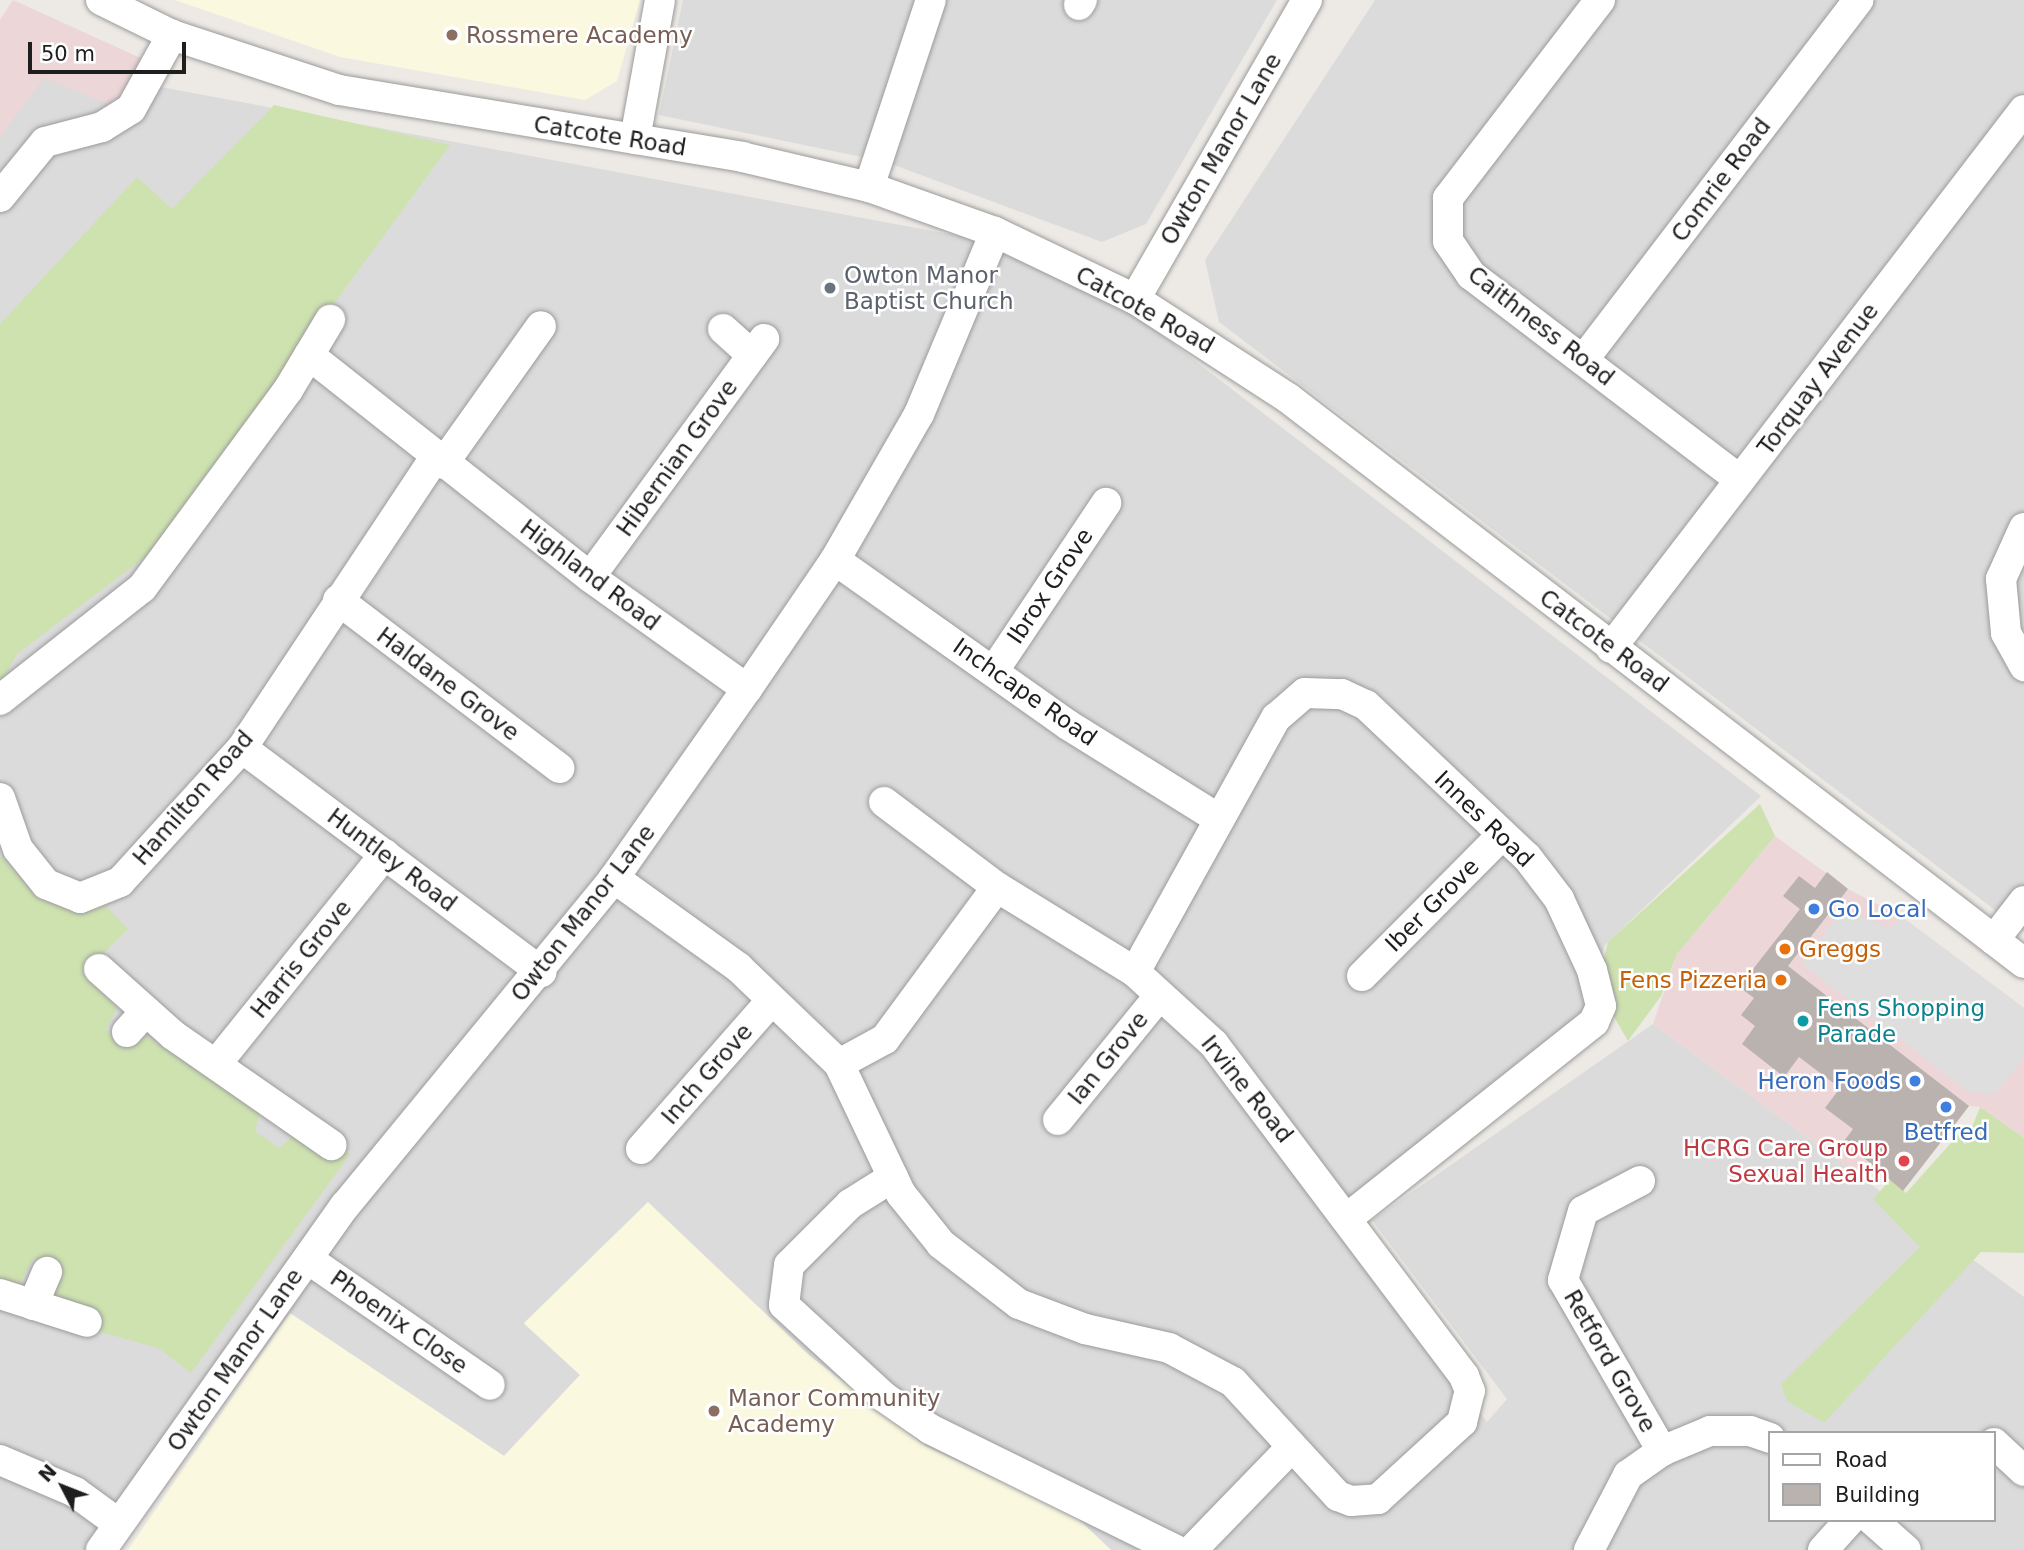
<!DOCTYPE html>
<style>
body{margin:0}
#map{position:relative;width:2024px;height:1550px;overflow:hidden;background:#edeae5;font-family:"DejaVu Sans",sans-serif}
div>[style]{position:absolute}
.residential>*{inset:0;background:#dbdbdb}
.commercial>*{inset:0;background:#ecd6d7}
.education>*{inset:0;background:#fbf8e0}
.grass>*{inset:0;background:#cee2b0}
.parking>*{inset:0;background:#dedede}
.building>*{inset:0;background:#bab2ae}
.roads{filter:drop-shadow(0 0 2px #9b9b9b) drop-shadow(0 0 2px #9b9b9b)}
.minor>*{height:30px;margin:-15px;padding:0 15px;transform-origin:15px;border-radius:15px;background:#fff}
.dots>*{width:19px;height:19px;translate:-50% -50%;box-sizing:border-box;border:4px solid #fff;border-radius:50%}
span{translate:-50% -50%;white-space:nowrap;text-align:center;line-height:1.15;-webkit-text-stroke:5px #fff;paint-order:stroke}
.education-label{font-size:23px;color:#785e54}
.left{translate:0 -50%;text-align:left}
.street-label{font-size:23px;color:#1e1e1e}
.worship-label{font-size:23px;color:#5b616d}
.shop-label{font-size:23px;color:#366cbe}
.right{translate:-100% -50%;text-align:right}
.food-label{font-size:23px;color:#c56008}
.culture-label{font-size:23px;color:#0d838f}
.health-label{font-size:23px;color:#be3a42}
.legend{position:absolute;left:1768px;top:1431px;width:228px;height:91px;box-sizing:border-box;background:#fff;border:2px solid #a5a5a5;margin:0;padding:9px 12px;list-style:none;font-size:21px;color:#1e1e1e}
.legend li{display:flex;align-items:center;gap:14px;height:35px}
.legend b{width:35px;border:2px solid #a5a5a5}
.north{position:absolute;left:28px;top:1452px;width:70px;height:70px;-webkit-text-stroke:5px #fff;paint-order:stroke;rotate:312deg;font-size:19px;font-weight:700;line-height:28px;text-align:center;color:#1e1e1e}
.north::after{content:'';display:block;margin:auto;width:24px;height:32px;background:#1e1e1e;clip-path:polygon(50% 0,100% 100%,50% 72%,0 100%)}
.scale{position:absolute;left:28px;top:42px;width:158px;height:32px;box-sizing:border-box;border:4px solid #1e1e1e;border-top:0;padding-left:9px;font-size:21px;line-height:24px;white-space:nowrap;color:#1e1e1e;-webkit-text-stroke:5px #fff;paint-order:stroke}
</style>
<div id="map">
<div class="residential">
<div style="clip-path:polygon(683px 0,1277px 0,1146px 224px,1102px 242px,886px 162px,659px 115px)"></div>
<div style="clip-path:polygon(1375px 0,2024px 0,2024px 932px,1219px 322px,1205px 260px)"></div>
<div style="clip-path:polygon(evenodd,0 21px,48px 66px,981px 240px,1120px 303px,1761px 796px,1605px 945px,1579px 1020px,1329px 1213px,1487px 1422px,1507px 1399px,1372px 1220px,1653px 1024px,2024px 1297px,2024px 1550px,1111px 1550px,1074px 1515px,927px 1447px,810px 1356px,524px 1324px,580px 1375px,504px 1456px,290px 1314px,116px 1550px,0 1550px,0 21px,1770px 1433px,1994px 1433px,1994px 1520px,1770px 1520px,1770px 1433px)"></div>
</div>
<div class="commercial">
<div style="clip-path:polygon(13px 0,145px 60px,116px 107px,44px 78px,0 137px,0 20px)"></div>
<div style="clip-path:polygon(1775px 836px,1848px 889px,1902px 917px,2024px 1008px,2024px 1138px,1980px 1107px,1969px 1106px,1942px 1143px,1903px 1113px,1858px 1175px,1653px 1024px,1677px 954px)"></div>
</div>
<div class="education">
<div style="clip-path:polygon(175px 0,640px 0,617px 81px,585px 100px,340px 57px)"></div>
<div style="clip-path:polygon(648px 1202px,810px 1356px,927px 1447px,1074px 1515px,1111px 1550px,128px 1550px,290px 1313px,504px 1456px,580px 1375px,524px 1323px)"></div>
</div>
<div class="grass">
<div style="clip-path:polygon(274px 105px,450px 145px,154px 550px,17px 654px,0 684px,0 324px,137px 177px,172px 209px)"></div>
<div style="clip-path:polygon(1760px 804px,1775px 836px,1677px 954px,1661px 996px,1628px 1041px,1610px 1010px,1601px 970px,1608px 942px)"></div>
<div style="clip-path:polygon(0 856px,40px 899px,72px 910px,105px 905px,128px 929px,83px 974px,117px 1008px,106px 1029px,126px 1049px,143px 1034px,260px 1112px,255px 1131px,279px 1148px,293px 1136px,329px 1161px,341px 1147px,350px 1154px,191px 1373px,158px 1348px,90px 1329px,46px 1295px,53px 1266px,33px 1259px,18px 1287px,0 1281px)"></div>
<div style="clip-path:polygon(1980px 1107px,2024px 1138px,2024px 1253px,1981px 1252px,1824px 1423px,1787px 1401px,1781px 1384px,1920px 1247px,1873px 1199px,1890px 1180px,1906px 1193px,1959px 1134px,1965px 1145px)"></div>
</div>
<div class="parking">
<div style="clip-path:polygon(1843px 908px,1890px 929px,1902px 917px,2024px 1008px,2024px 1058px,1995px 1094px,1969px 1092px,1802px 964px)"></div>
</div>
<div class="building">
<div style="clip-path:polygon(1827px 872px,1848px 889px,1788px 966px,1969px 1106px,1903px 1191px,1844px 1141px,1853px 1129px,1825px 1108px,1840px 1088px,1799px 1057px,1784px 1077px,1742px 1044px,1755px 1026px,1741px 1015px,1754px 998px,1739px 987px,1800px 909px,1783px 896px,1799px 876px,1815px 888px)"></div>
</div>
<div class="roads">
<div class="minor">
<div style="left:101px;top:0;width:79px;rotate:26.2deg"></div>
<div style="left:172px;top:35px;width:176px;rotate:18.2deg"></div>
<div style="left:339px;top:90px;width:409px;rotate:9.4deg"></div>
<div style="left:742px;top:157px;width:130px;rotate:13.3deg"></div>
<div style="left:869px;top:187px;width:134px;rotate:19.7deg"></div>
<div style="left:995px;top:232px;width:155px;rotate:25.6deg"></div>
<div style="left:1135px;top:299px;width:182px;rotate:32.9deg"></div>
<div style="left:1288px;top:398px;width:928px;rotate:37.51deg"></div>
<div style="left:1600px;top:0;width:250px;rotate:127.5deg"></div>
<div style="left:1448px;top:198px;width:43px;rotate:90deg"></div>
<div style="left:1448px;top:241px;width:41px;rotate:55.9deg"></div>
<div style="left:1471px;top:275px;width:338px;rotate:37.3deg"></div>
<div style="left:1079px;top:5px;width:6px;rotate:-59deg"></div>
<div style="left:635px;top:139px;width:141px;rotate:-79.8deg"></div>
<div style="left:869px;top:187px;width:197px;rotate:-71.7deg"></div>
<div style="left:0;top:197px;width:71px;rotate:-50.7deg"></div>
<div style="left:45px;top:142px;width:59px;rotate:-14.7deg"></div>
<div style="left:102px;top:127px;width:34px;rotate:-32deg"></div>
<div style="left:131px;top:109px;width:85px;rotate:-61deg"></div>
<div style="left:1135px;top:299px;width:345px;rotate:-60.1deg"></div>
<div style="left:723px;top:329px;width:39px;rotate:42deg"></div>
<div style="left:309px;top:355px;width:358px;rotate:38.3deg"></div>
<div style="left:590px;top:577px;width:193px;rotate:35.5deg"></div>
<div style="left:1584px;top:359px;width:452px;rotate:-52.6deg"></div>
<div style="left:443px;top:464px;width:169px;rotate:-54.6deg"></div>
<div style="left:2024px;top:528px;width:56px;rotate:114.3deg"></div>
<div style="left:2001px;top:579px;width:54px;rotate:84.7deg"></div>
<div style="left:2006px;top:633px;width:38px;rotate:61deg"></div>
<div style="left:835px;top:560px;width:286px;rotate:35.3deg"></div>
<div style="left:1068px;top:725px;width:178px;rotate:31.9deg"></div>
<div style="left:590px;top:577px;width:295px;rotate:-53.8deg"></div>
<div style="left:338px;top:600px;width:278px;rotate:37.2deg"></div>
<div style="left:1611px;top:648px;width:678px;rotate:-52.49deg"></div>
<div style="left:995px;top:669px;width:200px;rotate:-56.2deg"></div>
<div style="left:0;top:700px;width:181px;rotate:-38.3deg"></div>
<div style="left:142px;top:588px;width:246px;rotate:-53.6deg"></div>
<div style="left:288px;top:390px;width:82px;rotate:-59deg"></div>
<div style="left:242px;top:748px;width:374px;rotate:36.8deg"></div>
<div style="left:0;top:798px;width:54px;rotate:70.6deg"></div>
<div style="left:18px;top:849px;width:45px;rotate:51.3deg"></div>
<div style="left:46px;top:884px;width:37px;rotate:22deg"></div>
<div style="left:80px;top:898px;width:43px;rotate:-21.8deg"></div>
<div style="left:120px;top:882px;width:181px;rotate:-47.7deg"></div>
<div style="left:242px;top:748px;width:348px;rotate:-56.4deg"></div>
<div style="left:884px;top:802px;width:141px;rotate:37deg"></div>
<div style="left:614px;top:878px;width:153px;rotate:35.7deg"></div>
<div style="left:738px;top:967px;width:140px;rotate:43.8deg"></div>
<div style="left:839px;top:1064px;width:144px;rotate:64.5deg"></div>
<div style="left:901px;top:1194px;width:64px;rotate:51.3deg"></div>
<div style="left:941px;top:1244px;width:98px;rotate:37.6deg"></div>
<div style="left:1019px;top:1304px;width:71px;rotate:20.7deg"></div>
<div style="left:1085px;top:1329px;width:86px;rotate:12.7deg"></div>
<div style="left:1169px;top:1348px;width:72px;rotate:28deg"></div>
<div style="left:1233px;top:1382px;width:155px;rotate:47.4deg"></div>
<div style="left:1338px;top:1496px;width:14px;rotate:21deg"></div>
<div style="left:1351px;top:1501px;width:27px;rotate:-4deg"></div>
<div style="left:1378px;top:1499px;width:114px;rotate:-42.5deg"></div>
<div style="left:1462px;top:1422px;width:32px;rotate:-76deg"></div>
<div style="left:1470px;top:1391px;width:16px;rotate:-112deg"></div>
<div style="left:1464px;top:1376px;width:416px;rotate:-127deg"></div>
<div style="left:1214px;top:1044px;width:107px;rotate:-137.7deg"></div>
<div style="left:1135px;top:972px;width:162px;rotate:-148.4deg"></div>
<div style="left:997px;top:887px;width:189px;rotate:126.4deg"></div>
<div style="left:885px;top:1039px;width:52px;rotate:151.5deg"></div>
<div style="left:1994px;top:940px;width:49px;rotate:-52.4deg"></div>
<div style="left:99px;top:969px;width:99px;rotate:41.7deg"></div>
<div style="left:173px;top:1035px;width:193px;rotate:34.8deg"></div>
<div style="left:1135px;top:972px;width:291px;rotate:-61deg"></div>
<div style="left:1276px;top:718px;width:38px;rotate:-41deg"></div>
<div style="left:1305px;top:693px;width:37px;rotate:2deg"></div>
<div style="left:1342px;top:694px;width:26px;rotate:25deg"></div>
<div style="left:1366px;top:705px;width:221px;rotate:43.4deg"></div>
<div style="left:1527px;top:857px;width:53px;rotate:52.7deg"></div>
<div style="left:1559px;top:899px;width:78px;rotate:65.1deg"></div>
<div style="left:1592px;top:970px;width:37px;rotate:76deg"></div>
<div style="left:1601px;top:1006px;width:17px;rotate:114deg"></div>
<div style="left:1594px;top:1022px;width:313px;rotate:141.5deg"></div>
<div style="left:1362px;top:976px;width:199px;rotate:-45.2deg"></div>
<div style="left:127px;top:1032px;width:28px;rotate:-48deg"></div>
<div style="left:217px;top:1063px;width:268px;rotate:-51.2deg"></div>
<div style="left:1058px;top:1120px;width:160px;rotate:-50.8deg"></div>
<div style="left:641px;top:1149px;width:198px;rotate:-48.7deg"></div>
<div style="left:893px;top:1177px;width:51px;rotate:147.9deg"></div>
<div style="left:850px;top:1204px;width:86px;rotate:135deg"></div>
<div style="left:789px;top:1265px;width:40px;rotate:97.1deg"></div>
<div style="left:784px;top:1305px;width:136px;rotate:42.6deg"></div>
<div style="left:884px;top:1397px;width:56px;rotate:34.8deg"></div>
<div style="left:930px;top:1429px;width:274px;rotate:26.2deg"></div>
<div style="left:1640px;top:1181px;width:64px;rotate:152.2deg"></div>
<div style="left:1583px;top:1211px;width:72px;rotate:106.2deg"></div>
<div style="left:1563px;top:1280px;width:198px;rotate:59.9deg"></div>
<div style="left:308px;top:1259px;width:221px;rotate:34.7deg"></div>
<div style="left:0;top:1294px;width:91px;rotate:17.8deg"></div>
<div style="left:33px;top:1305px;width:36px;rotate:-67deg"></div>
<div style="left:1994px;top:1443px;width:41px;rotate:43deg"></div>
<div style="left:0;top:1460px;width:82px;rotate:23.1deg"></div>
<div style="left:75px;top:1492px;width:54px;rotate:36deg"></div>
<div style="left:1872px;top:1520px;width:45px;rotate:41.4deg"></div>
<div style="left:101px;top:1550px;width:422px;rotate:-54.7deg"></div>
<div style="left:345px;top:1206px;width:424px;rotate:-50.6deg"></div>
<div style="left:614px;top:878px;width:231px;rotate:-54.9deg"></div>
<div style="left:747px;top:689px;width:156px;rotate:-55.7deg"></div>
<div style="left:835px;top:560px;width:168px;rotate:-60.1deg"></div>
<div style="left:919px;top:414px;width:197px;rotate:-67.3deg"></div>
<div style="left:1192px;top:1550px;width:142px;rotate:-45.9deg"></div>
<div style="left:1589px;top:1550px;width:85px;rotate:-62.5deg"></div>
<div style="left:1628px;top:1475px;width:42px;rotate:-35.2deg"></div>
<div style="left:1662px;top:1451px;width:52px;rotate:-22.6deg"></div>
<div style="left:1710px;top:1431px;width:40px"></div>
<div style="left:1750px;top:1431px;width:21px;rotate:19deg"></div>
<div style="left:1823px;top:1550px;width:40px;rotate:-48deg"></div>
</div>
</div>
<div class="dots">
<div style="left:452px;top:35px;background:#8d6e63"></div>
<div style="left:830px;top:288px;background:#6b7280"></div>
<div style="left:1814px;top:909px;background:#3f7fe0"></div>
<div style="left:1785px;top:949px;background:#e8710a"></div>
<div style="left:1781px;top:980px;background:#e8710a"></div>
<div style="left:1803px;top:1021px;background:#0f9aa8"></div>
<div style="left:1915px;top:1081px;background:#3f7fe0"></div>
<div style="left:1946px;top:1107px;background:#3f7fe0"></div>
<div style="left:1904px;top:1161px;background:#e0444e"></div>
<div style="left:714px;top:1411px;background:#8d6e63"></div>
</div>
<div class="education-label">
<span class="left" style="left:466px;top:35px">Rossmere Academy</span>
<span class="left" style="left:728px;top:1411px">Manor Community<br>Academy</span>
</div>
<div class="street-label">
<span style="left:610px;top:136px;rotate:9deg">Catcote Road</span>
<span style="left:1221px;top:149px;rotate:-60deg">Owton Manor Lane</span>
<span style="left:1721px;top:180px;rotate:-53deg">Comrie Road</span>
<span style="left:1145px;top:310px;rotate:29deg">Catcote Road</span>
<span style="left:1541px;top:326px;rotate:38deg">Caithness Road</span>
<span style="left:1818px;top:379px;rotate:-53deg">Torquay Avenue</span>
<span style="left:677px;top:458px;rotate:-54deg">Hibernian Grove</span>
<span style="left:590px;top:575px;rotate:37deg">Highland Road</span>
<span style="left:1050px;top:586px;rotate:-56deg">Ibrox Grove</span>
<span style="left:1604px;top:641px;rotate:37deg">Catcote Road</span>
<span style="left:448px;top:684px;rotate:37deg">Haldane Grove</span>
<span style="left:1025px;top:692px;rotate:35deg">Inchcape Road</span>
<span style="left:193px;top:798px;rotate:-49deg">Hamilton Road</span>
<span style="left:1484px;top:819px;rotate:44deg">Innes Road</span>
<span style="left:392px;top:860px;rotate:37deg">Huntley Road</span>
<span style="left:1432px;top:905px;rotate:-45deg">Iber Grove</span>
<span style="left:583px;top:913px;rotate:-52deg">Owton Manor Lane</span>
<span style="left:301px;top:959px;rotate:-51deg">Harris Grove</span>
<span style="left:1108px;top:1058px;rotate:-51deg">Ian Grove</span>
<span style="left:707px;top:1074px;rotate:-49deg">Inch Grove</span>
<span style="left:1247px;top:1089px;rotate:51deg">Irvine Road</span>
<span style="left:399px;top:1322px;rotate:35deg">Phoenix Close</span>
<span style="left:235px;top:1360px;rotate:-55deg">Owton Manor Lane</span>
<span style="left:1610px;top:1361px;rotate:60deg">Retford Grove</span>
</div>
<div class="worship-label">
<span class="left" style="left:844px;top:288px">Owton Manor<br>Baptist Church</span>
</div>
<div class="shop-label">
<span class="left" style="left:1828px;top:909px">Go Local</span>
<span class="right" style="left:1901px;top:1081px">Heron Foods</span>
<span style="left:1946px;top:1132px">Betfred</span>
</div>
<div class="food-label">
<span class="left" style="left:1799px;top:949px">Greggs</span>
<span class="right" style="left:1767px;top:980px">Fens Pizzeria</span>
</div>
<div class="culture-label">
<span class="left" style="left:1817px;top:1021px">Fens Shopping<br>Parade</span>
</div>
<div class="health-label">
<span class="right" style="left:1888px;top:1161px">HCRG Care Group<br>Sexual Health</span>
</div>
<ul class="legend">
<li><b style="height:9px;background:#fff"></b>Road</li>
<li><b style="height:19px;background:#bab2ae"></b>Building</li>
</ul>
<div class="north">N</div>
<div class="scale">50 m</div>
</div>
